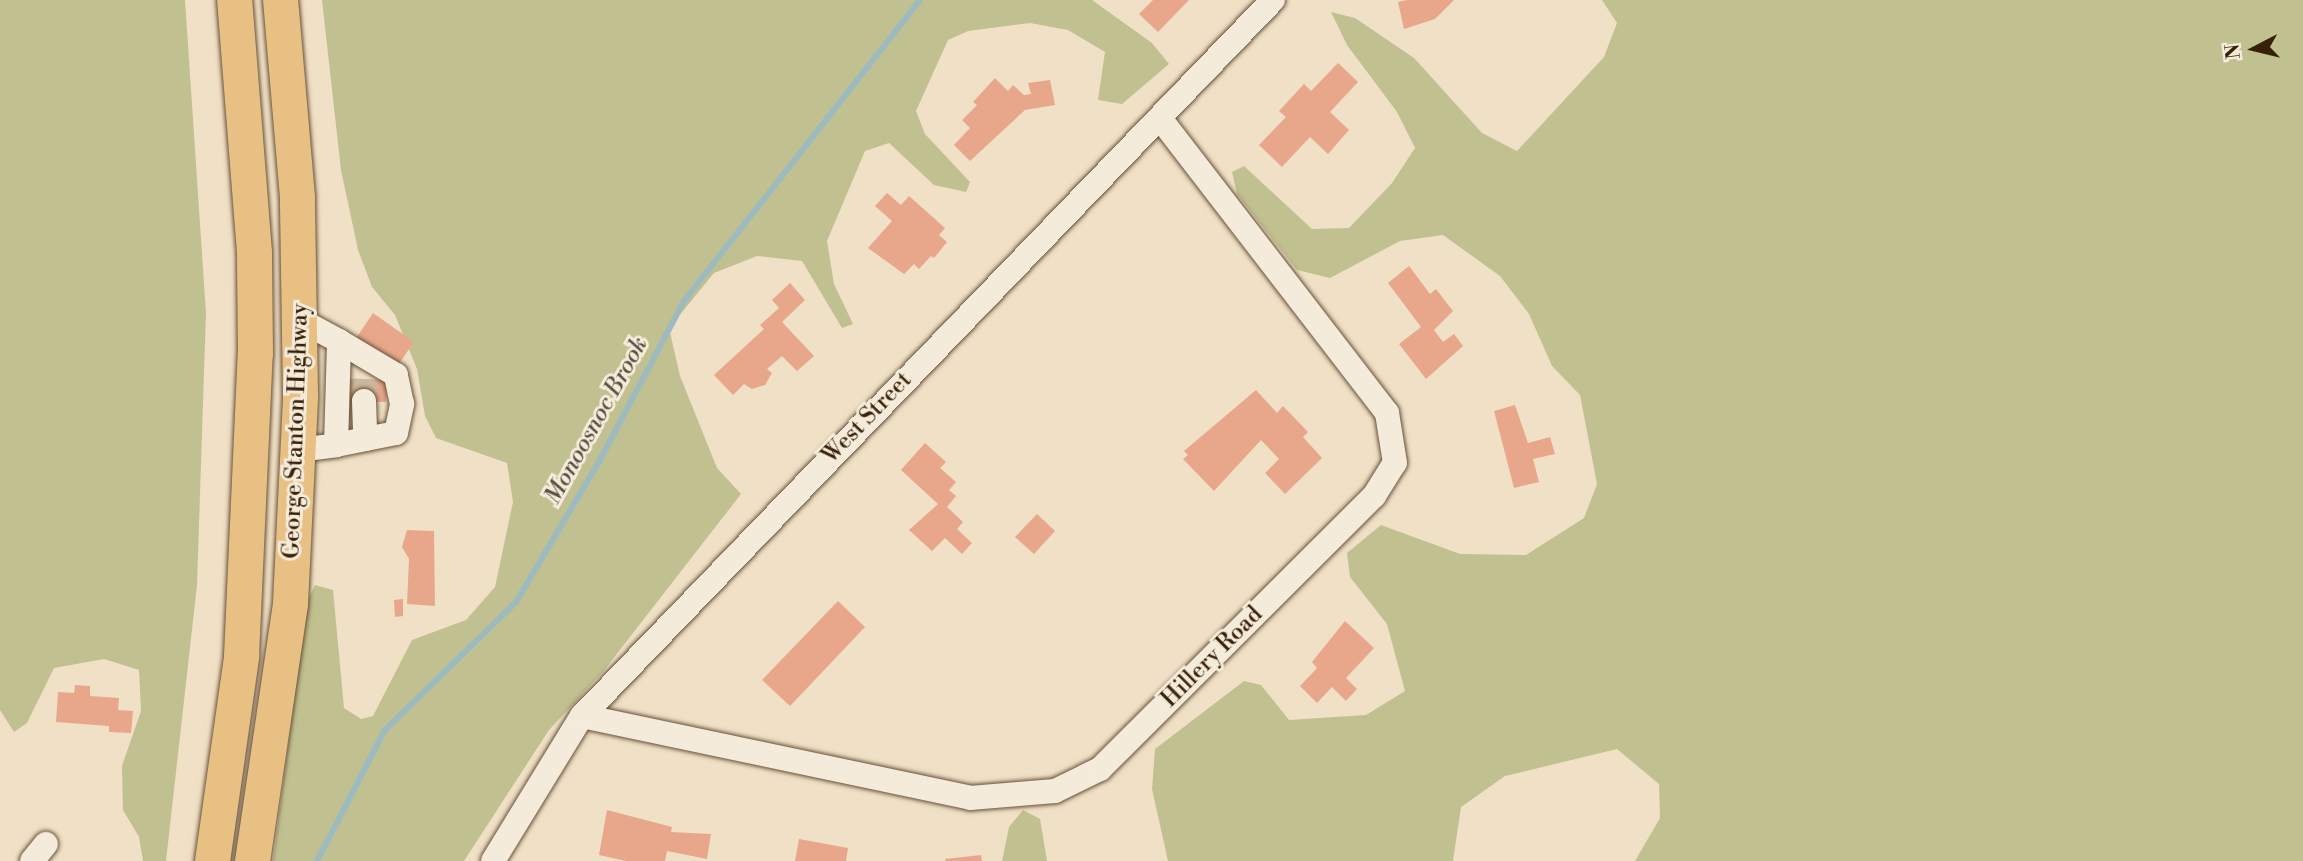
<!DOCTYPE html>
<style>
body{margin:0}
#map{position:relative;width:2303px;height:861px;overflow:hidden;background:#f0e0c6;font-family:"Libre Bodoni",serif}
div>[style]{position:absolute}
.green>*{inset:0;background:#c1c090}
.stream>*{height:6px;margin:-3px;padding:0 3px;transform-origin:3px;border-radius:3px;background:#9dbbbe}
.building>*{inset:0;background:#e8a78a}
.minor-tunnel>*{height:24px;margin-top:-12px;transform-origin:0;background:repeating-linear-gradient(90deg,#cbbaa0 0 24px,transparent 0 36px)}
.roads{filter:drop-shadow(0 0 2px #675138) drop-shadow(0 0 2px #675138)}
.minor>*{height:24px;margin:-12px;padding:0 12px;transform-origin:12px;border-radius:12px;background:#f5ebda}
.highway>*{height:35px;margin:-17.5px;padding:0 17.5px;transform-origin:17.5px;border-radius:17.5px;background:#e8c083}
span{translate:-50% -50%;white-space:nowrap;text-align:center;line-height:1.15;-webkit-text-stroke:6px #f5ebda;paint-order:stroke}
.street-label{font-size:23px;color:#392108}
.water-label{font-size:24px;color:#574f3f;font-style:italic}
.north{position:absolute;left:2219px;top:14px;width:70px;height:70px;-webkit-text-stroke:5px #f5ebda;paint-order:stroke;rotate:263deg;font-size:19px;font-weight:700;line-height:28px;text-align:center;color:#392108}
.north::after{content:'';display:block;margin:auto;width:24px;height:32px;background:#392108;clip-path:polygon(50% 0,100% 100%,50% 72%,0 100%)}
</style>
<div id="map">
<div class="green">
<div style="clip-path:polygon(0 0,185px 0,206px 313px,197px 585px,166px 861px,143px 861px,139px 837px,123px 810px,122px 766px,141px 711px,139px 670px,104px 659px,54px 668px,27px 723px,14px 732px,0 710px)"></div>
<div style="clip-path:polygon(322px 0,1092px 0,1152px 43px,1169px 64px,1122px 104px,1098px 100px,1105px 52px,1068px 30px,1030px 23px,968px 31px,948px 40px,916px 111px,925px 134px,970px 182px,966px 192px,934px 185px,889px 143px,865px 151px,827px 241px,834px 284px,853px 324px,842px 328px,802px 261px,757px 256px,714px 273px,669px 328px,680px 376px,717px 468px,741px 494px,602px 673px,549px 730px,464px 861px,273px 861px,307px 602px,315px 585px,333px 590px,344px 708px,361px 719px,373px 716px,412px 640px,466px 620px,495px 587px,513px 502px,507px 463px,436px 438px,425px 416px,417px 369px,395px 315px,372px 287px,358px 250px,341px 170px)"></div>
<div style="clip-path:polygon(1602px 0,2303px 0,2303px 861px,1635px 861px,1660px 818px,1659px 784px,1617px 749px,1505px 776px,1461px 807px,1453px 861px,1168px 861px,1152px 789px,1155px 749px,1244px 681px,1261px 685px,1289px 720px,1366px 715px,1405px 691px,1387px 624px,1350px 577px,1347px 553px,1381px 525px,1460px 554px,1526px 555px,1584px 518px,1597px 484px,1580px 395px,1552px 366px,1529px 314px,1500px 276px,1443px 235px,1400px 241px,1330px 278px,1297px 270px,1237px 194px,1232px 172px,1244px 166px,1312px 229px,1349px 228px,1392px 183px,1415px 148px,1397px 112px,1347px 45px,1331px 12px,1355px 18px,1414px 58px,1482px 133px,1517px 151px,1604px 57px,1617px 23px)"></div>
<div style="clip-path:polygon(1023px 810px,1040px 819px,1047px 861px,1002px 861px,1009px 827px)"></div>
</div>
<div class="stream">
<div style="left:317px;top:861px;width:148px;rotate:-62.6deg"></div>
<div style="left:385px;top:730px;width:183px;rotate:-44.3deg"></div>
<div style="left:516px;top:602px;width:165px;rotate:-59.4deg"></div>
<div style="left:600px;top:460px;width:180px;rotate:-62.2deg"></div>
<div style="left:684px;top:301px;width:382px;rotate:-51.9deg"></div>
</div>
<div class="building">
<div style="clip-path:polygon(1153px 0,1189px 0,1158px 32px,1139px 14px)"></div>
<div style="clip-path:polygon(1407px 0,1454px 0,1435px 19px,1404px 29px,1398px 2px)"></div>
<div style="clip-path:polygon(1338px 63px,1358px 82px,1330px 112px,1349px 130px,1328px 154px,1310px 137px,1282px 167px,1259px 145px,1286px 117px,1279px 111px,1304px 84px,1311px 91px)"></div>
<div style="clip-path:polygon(995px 78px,1008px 91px,1013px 85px,1024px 95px,1031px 94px,1028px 83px,1050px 80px,1055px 105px,1025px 110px,970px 161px,954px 145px,970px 128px,962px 120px,977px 105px,973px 102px)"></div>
<div style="clip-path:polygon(887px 193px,901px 205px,909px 196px,945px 228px,939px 235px,947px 242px,934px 258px,931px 256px,919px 269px,914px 264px,904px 274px,868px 248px,892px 221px,875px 206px)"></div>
<div style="clip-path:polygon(1409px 266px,1430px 294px,1436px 289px,1453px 311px,1434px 330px,1443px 342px,1454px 334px,1463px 346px,1426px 379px,1399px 344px,1421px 327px,1388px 283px)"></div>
<div style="clip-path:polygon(790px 283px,805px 300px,782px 322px,814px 356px,797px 371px,782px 356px,767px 369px,772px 373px,765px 385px,752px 389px,744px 384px,733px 395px,714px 375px,764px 329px,760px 325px,779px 308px,772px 300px)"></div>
<div style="clip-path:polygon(373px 313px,414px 342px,398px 365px,357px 337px)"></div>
<div style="clip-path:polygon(343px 379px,387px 380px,386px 402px,343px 401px)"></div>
<div style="clip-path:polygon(1256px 390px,1277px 413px,1283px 406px,1308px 432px,1303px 437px,1322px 458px,1285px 494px,1265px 473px,1279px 459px,1261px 440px,1214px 491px,1183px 459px,1188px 455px,1184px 451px)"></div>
<div style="clip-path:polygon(1515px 405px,1528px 443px,1550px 437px,1555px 454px,1533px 459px,1539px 482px,1514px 488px,1494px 411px)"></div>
<div style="clip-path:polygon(925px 443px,946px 462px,940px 468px,956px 482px,949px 490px,956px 496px,947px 507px,963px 522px,957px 529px,972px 543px,962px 554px,945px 538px,932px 551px,909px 530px,938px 504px,901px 470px)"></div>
<div style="clip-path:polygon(1037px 514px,1055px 531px,1034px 554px,1015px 537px)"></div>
<div style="clip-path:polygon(407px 530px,434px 531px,435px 606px,407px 604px,409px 559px,402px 547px)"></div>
<div style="clip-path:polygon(403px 599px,403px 616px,395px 617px,394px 600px)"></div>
<div style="clip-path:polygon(838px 601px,865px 627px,790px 706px,762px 680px)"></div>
<div style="clip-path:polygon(1345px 621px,1374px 648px,1346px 678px,1357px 689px,1346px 701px,1332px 687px,1317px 703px,1300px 686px,1317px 668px,1312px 662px)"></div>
<div style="clip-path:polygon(75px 685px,90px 686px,90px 696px,119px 698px,118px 710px,133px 711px,131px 733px,109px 732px,109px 726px,56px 722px,58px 692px,74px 693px)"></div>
<div style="clip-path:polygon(607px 810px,672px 827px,671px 832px,711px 834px,707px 859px,667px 851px,665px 861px,626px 861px,599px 855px)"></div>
<div style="clip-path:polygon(799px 839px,848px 848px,846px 861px,795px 861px)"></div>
<div style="clip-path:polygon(981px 855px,982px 861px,946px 861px,945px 859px)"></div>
</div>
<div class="minor-tunnel">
<div style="left:364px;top:401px;width:22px;rotate:-87deg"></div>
</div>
<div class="roads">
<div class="minor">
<div style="left:364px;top:401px;width:38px;rotate:88deg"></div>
<div style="left:336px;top:445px;width:61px;rotate:-11.3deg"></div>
<div style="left:396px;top:433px;width:30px;rotate:-78deg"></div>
<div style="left:402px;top:404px;width:30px;rotate:-102deg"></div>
<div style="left:396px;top:375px;width:66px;rotate:-149.2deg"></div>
<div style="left:298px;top:450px;width:38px;rotate:-7deg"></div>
<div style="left:336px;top:445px;width:104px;rotate:-88.3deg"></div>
<div style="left:339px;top:341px;width:44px;rotate:-151.7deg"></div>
<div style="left:582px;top:716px;width:397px;rotate:11.9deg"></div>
<div style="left:970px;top:798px;width:85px;rotate:-4.7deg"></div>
<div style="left:1055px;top:791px;width:50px;rotate:-26.1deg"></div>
<div style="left:1100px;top:769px;width:387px;rotate:-44.9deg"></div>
<div style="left:1374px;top:496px;width:39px;rotate:-58deg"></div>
<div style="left:1395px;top:463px;width:51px;rotate:-99.1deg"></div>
<div style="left:1387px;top:413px;width:372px;rotate:-127.6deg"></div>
<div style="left:32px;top:861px;width:22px;rotate:-51deg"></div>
<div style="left:493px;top:861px;width:170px;rotate:-58.5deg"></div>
<div style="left:582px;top:716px;width:995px;rotate:-46.02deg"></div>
</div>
<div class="highway">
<div style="left:212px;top:861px;width:207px;rotate:-81.9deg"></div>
<div style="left:241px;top:656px;width:303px;rotate:-87.4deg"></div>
<div style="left:255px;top:353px;width:101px;rotate:-90.6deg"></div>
<div style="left:254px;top:252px;width:253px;rotate:-94.5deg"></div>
<div style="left:252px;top:861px;width:261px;rotate:-81.6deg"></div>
<div style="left:290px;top:603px;width:208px;rotate:-87.2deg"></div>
<div style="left:300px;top:395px;width:198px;rotate:-90.9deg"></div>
<div style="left:297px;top:197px;width:198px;rotate:-94.9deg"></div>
</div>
</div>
<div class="street-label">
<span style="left:867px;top:418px;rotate:-46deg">West Street</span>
<span style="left:296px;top:431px;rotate:-88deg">George Stanton Highway</span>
<span style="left:1212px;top:657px;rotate:-45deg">Hillery Road</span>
</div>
<div class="water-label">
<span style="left:597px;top:421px;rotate:-61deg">Monoosnoc Brook</span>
</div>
<div class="north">N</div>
</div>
